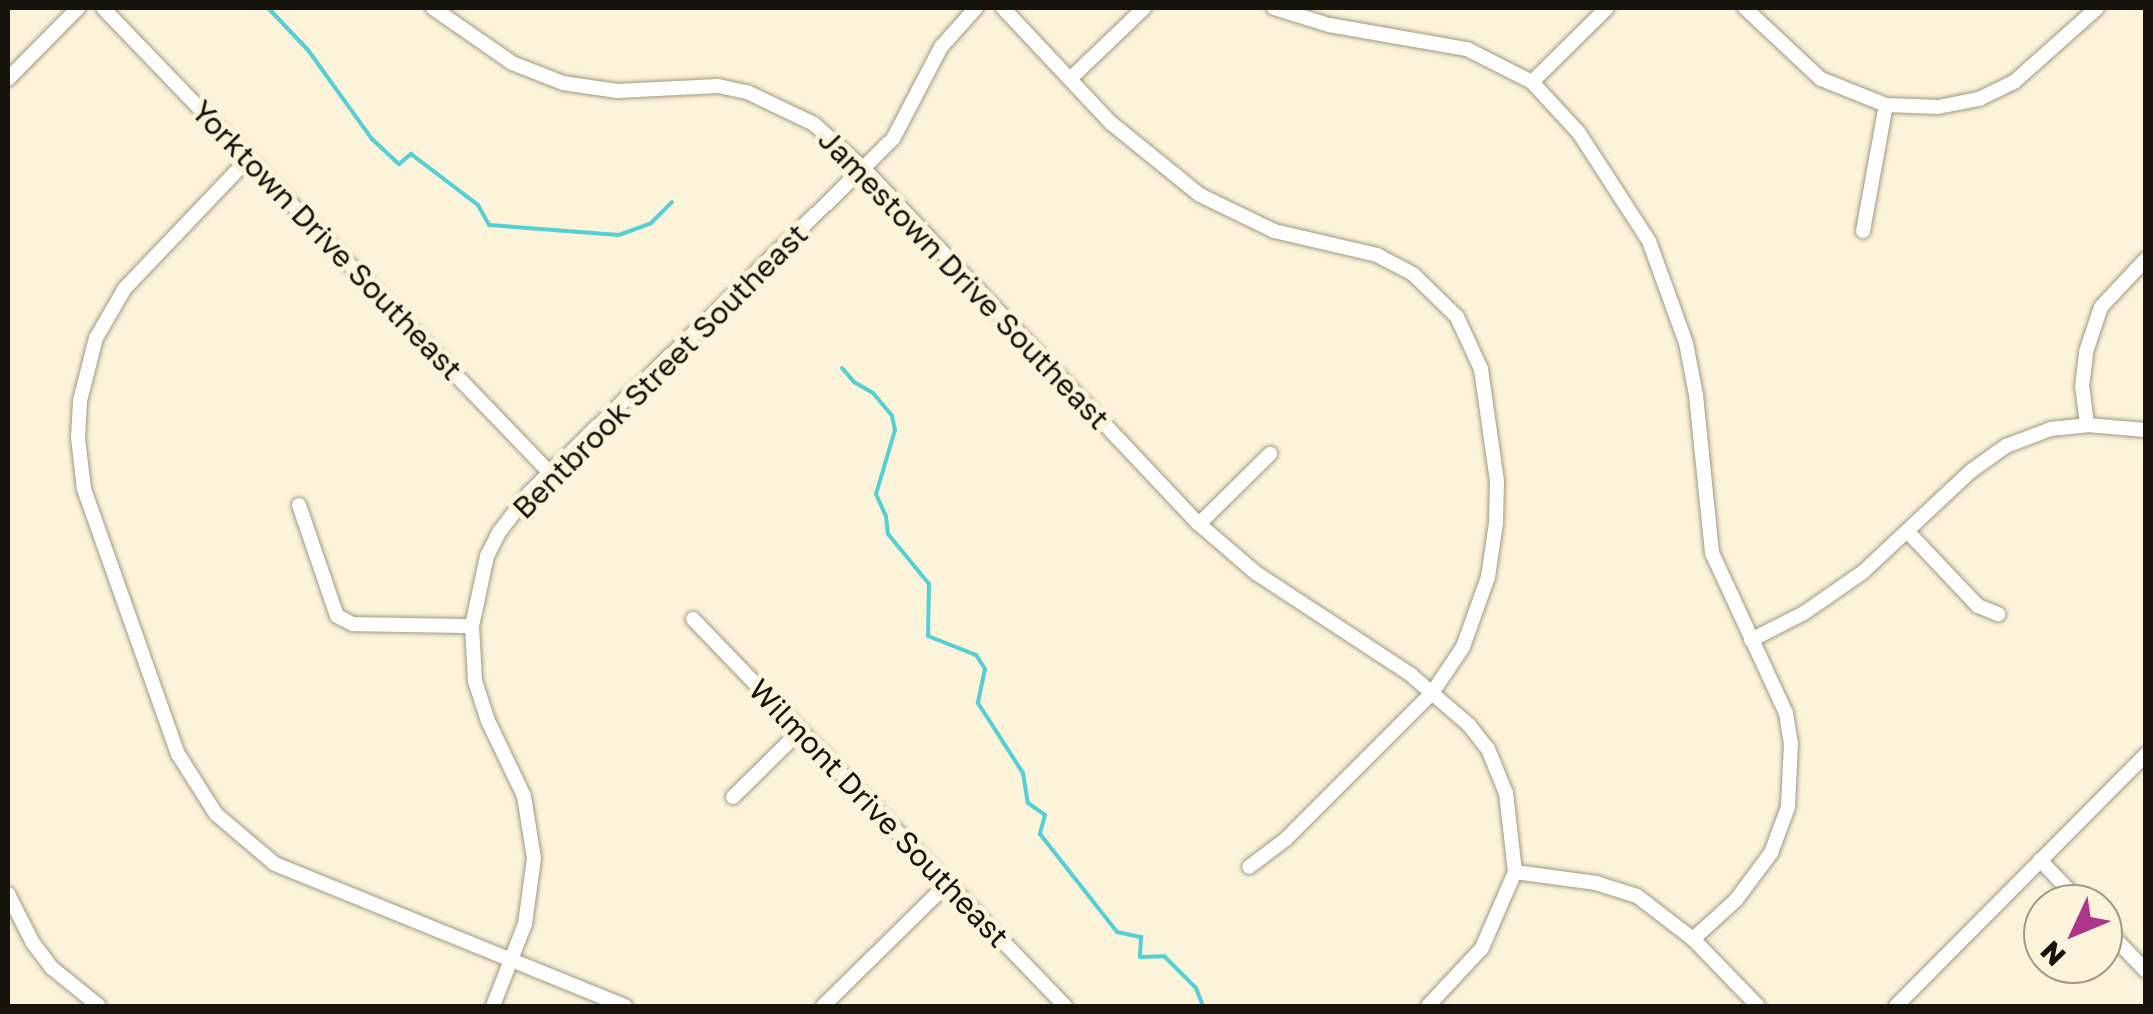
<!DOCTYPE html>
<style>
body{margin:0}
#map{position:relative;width:2153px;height:1014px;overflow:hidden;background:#fbf3da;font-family:"Golos Text",sans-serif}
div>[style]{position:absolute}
.stream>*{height:4px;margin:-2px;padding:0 2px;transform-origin:2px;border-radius:2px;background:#53cfd5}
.roads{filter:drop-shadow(0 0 2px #a09982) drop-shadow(0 0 2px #a09982)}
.street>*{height:14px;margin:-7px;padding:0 7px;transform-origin:7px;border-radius:7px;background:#fff}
span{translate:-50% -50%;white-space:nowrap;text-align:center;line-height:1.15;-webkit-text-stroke:10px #fbf3da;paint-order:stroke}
.street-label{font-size:30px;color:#16130b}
.frame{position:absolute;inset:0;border:10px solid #16130b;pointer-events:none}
.north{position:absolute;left:2023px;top:884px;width:100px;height:100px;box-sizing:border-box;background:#fbf3da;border:2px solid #9f9987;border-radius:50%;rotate:226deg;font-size:28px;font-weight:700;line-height:40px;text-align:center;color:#16130b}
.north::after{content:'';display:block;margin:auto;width:35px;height:45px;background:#ae358a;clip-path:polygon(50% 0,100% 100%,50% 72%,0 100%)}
</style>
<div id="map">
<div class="stream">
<div style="left:268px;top:8px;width:58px;rotate:46.4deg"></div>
<div style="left:308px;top:50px;width:110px;rotate:54.3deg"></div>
<div style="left:372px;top:139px;width:37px;rotate:43deg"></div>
<div style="left:399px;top:164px;width:16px;rotate:-40deg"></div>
<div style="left:411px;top:154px;width:84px;rotate:37.3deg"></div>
<div style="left:478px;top:205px;width:23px;rotate:61deg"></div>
<div style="left:489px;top:225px;width:130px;rotate:4.4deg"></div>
<div style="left:619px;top:235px;width:33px;rotate:-20deg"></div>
<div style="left:650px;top:224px;width:31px;rotate:-45deg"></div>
<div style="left:842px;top:368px;width:18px;rotate:49deg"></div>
<div style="left:854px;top:382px;width:22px;rotate:30deg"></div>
<div style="left:873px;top:393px;width:30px;rotate:50deg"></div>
<div style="left:892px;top:416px;width:14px;rotate:78deg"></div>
<div style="left:895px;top:430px;width:67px;rotate:106.5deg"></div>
<div style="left:876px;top:494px;width:24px;rotate:66deg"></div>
<div style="left:886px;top:516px;width:18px;rotate:84deg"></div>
<div style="left:888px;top:534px;width:65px;rotate:50.6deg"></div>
<div style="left:929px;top:584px;width:52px;rotate:91.1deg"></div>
<div style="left:928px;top:636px;width:52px;rotate:21.6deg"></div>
<div style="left:976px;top:655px;width:17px;rotate:57deg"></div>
<div style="left:985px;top:669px;width:35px;rotate:102deg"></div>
<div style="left:978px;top:703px;width:83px;rotate:57.3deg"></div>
<div style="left:1023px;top:773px;width:30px;rotate:81deg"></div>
<div style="left:1028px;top:803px;width:21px;rotate:35deg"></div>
<div style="left:1045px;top:815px;width:20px;rotate:105deg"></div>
<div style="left:1040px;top:834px;width:125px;rotate:51.8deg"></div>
<div style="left:1117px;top:932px;width:25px;rotate:12deg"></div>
<div style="left:1141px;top:937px;width:20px;rotate:93deg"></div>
<div style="left:1140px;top:957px;width:24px;rotate:-2deg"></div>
<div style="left:1164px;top:956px;width:45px;rotate:45deg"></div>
<div style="left:1196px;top:988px;width:19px;rotate:69deg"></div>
</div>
<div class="roads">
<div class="street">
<div style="left:103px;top:8px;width:645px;rotate:46.13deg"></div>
<div style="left:433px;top:8px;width:96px;rotate:34.8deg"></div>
<div style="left:512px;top:63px;width:55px;rotate:21.4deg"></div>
<div style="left:563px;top:83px;width:55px;rotate:8.4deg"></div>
<div style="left:617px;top:91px;width:101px;rotate:-2.8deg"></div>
<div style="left:718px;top:86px;width:30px;rotate:12deg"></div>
<div style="left:747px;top:92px;width:74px;rotate:25.5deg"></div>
<div style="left:814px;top:124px;width:69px;rotate:42deg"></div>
<div style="left:865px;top:170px;width:487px;rotate:46.7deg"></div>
<div style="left:1199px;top:524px;width:75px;rotate:40.7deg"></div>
<div style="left:1256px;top:573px;width:186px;rotate:33.3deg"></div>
<div style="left:1411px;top:675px;width:77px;rotate:40.8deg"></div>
<div style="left:1469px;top:725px;width:31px;rotate:52deg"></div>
<div style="left:1488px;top:749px;width:48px;rotate:67.8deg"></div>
<div style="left:1506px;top:793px;width:80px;rotate:83.5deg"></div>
<div style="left:1515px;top:872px;width:83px;rotate:113.5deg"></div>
<div style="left:1482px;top:948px;width:79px;rotate:133deg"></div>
<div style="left:1003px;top:8px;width:158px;rotate:46.8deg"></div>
<div style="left:1111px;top:123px;width:114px;rotate:39deg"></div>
<div style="left:1200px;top:195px;width:82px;rotate:25.9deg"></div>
<div style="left:1274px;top:231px;width:106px;rotate:13.1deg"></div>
<div style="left:1377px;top:255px;width:41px;rotate:27.8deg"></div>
<div style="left:1413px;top:274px;width:62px;rotate:44.3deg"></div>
<div style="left:1457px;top:317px;width:57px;rotate:65.2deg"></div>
<div style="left:1481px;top:369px;width:113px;rotate:81.9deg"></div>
<div style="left:1497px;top:481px;width:42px;rotate:91.4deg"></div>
<div style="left:1496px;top:523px;width:55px;rotate:98.4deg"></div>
<div style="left:1488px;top:577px;width:74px;rotate:109.7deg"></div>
<div style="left:1463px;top:647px;width:55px;rotate:124deg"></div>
<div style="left:1432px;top:693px;width:206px;rotate:135deg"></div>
<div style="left:1286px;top:839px;width:46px;rotate:142.9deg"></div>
<div style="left:1274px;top:8px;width:58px;rotate:17.2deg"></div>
<div style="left:1329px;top:25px;width:140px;rotate:9.9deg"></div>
<div style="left:1467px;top:49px;width:73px;rotate:26.9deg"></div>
<div style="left:1532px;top:82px;width:69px;rotate:47.3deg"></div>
<div style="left:1579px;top:133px;width:129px;rotate:57.1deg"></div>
<div style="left:1649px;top:241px;width:109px;rotate:70.1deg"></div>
<div style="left:1686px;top:343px;width:53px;rotate:79.1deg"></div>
<div style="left:1696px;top:395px;width:159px;rotate:84.2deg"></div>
<div style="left:1712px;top:553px;width:176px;rotate:65.2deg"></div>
<div style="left:1786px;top:713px;width:30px;rotate:81deg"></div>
<div style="left:1791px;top:743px;width:64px;rotate:92.7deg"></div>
<div style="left:1788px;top:807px;width:49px;rotate:110.3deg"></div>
<div style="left:1771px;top:853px;width:59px;rotate:126.7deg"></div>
<div style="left:1736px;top:900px;width:58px;rotate:137.8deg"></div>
<div style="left:1745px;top:8px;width:104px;rotate:43.1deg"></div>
<div style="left:1821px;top:79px;width:70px;rotate:21.8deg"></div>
<div style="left:1886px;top:105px;width:52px;rotate:2.2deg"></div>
<div style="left:1938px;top:107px;width:42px;rotate:-11deg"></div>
<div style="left:1979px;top:99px;width:39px;rotate:-26deg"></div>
<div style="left:2014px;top:82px;width:111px;rotate:-41.7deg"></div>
<div style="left:8px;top:79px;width:100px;rotate:-45.4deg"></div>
<div style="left:1070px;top:79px;width:103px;rotate:-43.8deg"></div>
<div style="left:1532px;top:82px;width:105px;rotate:-44.6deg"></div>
<div style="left:249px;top:158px;width:180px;rotate:133.6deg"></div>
<div style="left:125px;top:288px;width:58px;rotate:120.1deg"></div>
<div style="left:96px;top:338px;width:65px;rotate:104.3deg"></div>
<div style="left:80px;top:401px;width:37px;rotate:93deg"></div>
<div style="left:78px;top:438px;width:51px;rotate:83.3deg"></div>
<div style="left:84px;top:489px;width:281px;rotate:70.5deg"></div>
<div style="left:178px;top:754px;width:71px;rotate:57.7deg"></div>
<div style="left:216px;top:814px;width:77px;rotate:40.3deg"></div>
<div style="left:275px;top:864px;width:378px;rotate:22.1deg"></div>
<div style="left:1863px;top:231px;width:128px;rotate:-79.7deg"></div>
<div style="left:2087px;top:425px;width:38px;rotate:-97deg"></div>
<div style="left:2082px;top:387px;width:35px;rotate:-83deg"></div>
<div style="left:2086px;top:352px;width:47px;rotate:-71.6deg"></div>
<div style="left:2101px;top:307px;width:66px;rotate:-46.8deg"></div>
<div style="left:299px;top:505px;width:117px;rotate:71.1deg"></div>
<div style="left:337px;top:616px;width:18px;rotate:27deg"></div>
<div style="left:353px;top:624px;width:119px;rotate:1deg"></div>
<div style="left:1199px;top:524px;width:100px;rotate:-44.6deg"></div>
<div style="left:1908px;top:532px;width:102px;rotate:46.6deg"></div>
<div style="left:1978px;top:606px;width:22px;rotate:22deg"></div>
<div style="left:693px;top:619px;width:537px;rotate:46.13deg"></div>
<div style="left:1751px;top:640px;width:59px;rotate:-27deg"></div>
<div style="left:1804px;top:613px;width:72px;rotate:-34.8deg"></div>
<div style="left:1863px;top:572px;width:148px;rotate:-43.1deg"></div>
<div style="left:1971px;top:471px;width:43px;rotate:-35.5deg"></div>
<div style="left:2006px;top:446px;width:48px;rotate:-20.7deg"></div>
<div style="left:2051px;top:429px;width:36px;rotate:-6deg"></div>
<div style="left:2087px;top:425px;width:59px;rotate:4.8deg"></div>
<div style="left:733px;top:797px;width:94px;rotate:-44.6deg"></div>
<div style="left:2040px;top:860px;width:61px;rotate:46.3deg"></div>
<div style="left:1515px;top:872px;width:82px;rotate:7.7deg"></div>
<div style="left:1596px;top:883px;width:43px;rotate:17.6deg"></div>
<div style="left:1637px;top:896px;width:71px;rotate:37.5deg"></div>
<div style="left:1693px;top:939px;width:93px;rotate:45.9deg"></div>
<div style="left:8px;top:894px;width:55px;rotate:63deg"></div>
<div style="left:33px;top:943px;width:31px;rotate:53deg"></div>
<div style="left:52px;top:968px;width:60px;rotate:39deg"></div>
<div style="left:2103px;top:926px;width:62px;rotate:46.3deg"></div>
<div style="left:493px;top:1006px;width:88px;rotate:-68.7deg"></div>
<div style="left:525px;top:924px;width:67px;rotate:-82.2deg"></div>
<div style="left:534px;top:858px;width:63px;rotate:-99.2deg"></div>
<div style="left:524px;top:796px;width:83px;rotate:-115.6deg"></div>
<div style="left:488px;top:721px;width:42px;rotate:-108deg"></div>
<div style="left:475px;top:681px;width:55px;rotate:-93.1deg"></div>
<div style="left:472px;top:626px;width:72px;rotate:-77.9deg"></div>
<div style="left:487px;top:556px;width:28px;rotate:-63deg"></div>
<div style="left:500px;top:531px;width:49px;rotate:-52.4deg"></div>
<div style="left:530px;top:492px;width:506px;rotate:-44.2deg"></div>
<div style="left:893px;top:139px;width:104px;rotate:-62.4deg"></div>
<div style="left:941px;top:47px;width:52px;rotate:-48.1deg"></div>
<div style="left:823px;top:1006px;width:174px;rotate:-44.5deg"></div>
<div style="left:1896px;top:1006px;width:355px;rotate:-45.2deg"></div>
</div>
</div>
<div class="street-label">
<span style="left:327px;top:240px;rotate:46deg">Yorktown Drive Southeast</span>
<span style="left:964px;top:279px;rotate:46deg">Jamestown Drive Southeast</span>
<span style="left:660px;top:371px;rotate:-45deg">Bentbrook Street Southeast</span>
<span style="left:879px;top:813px;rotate:46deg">Wilmont Drive Southeast</span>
</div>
<div class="frame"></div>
<div class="north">N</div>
</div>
